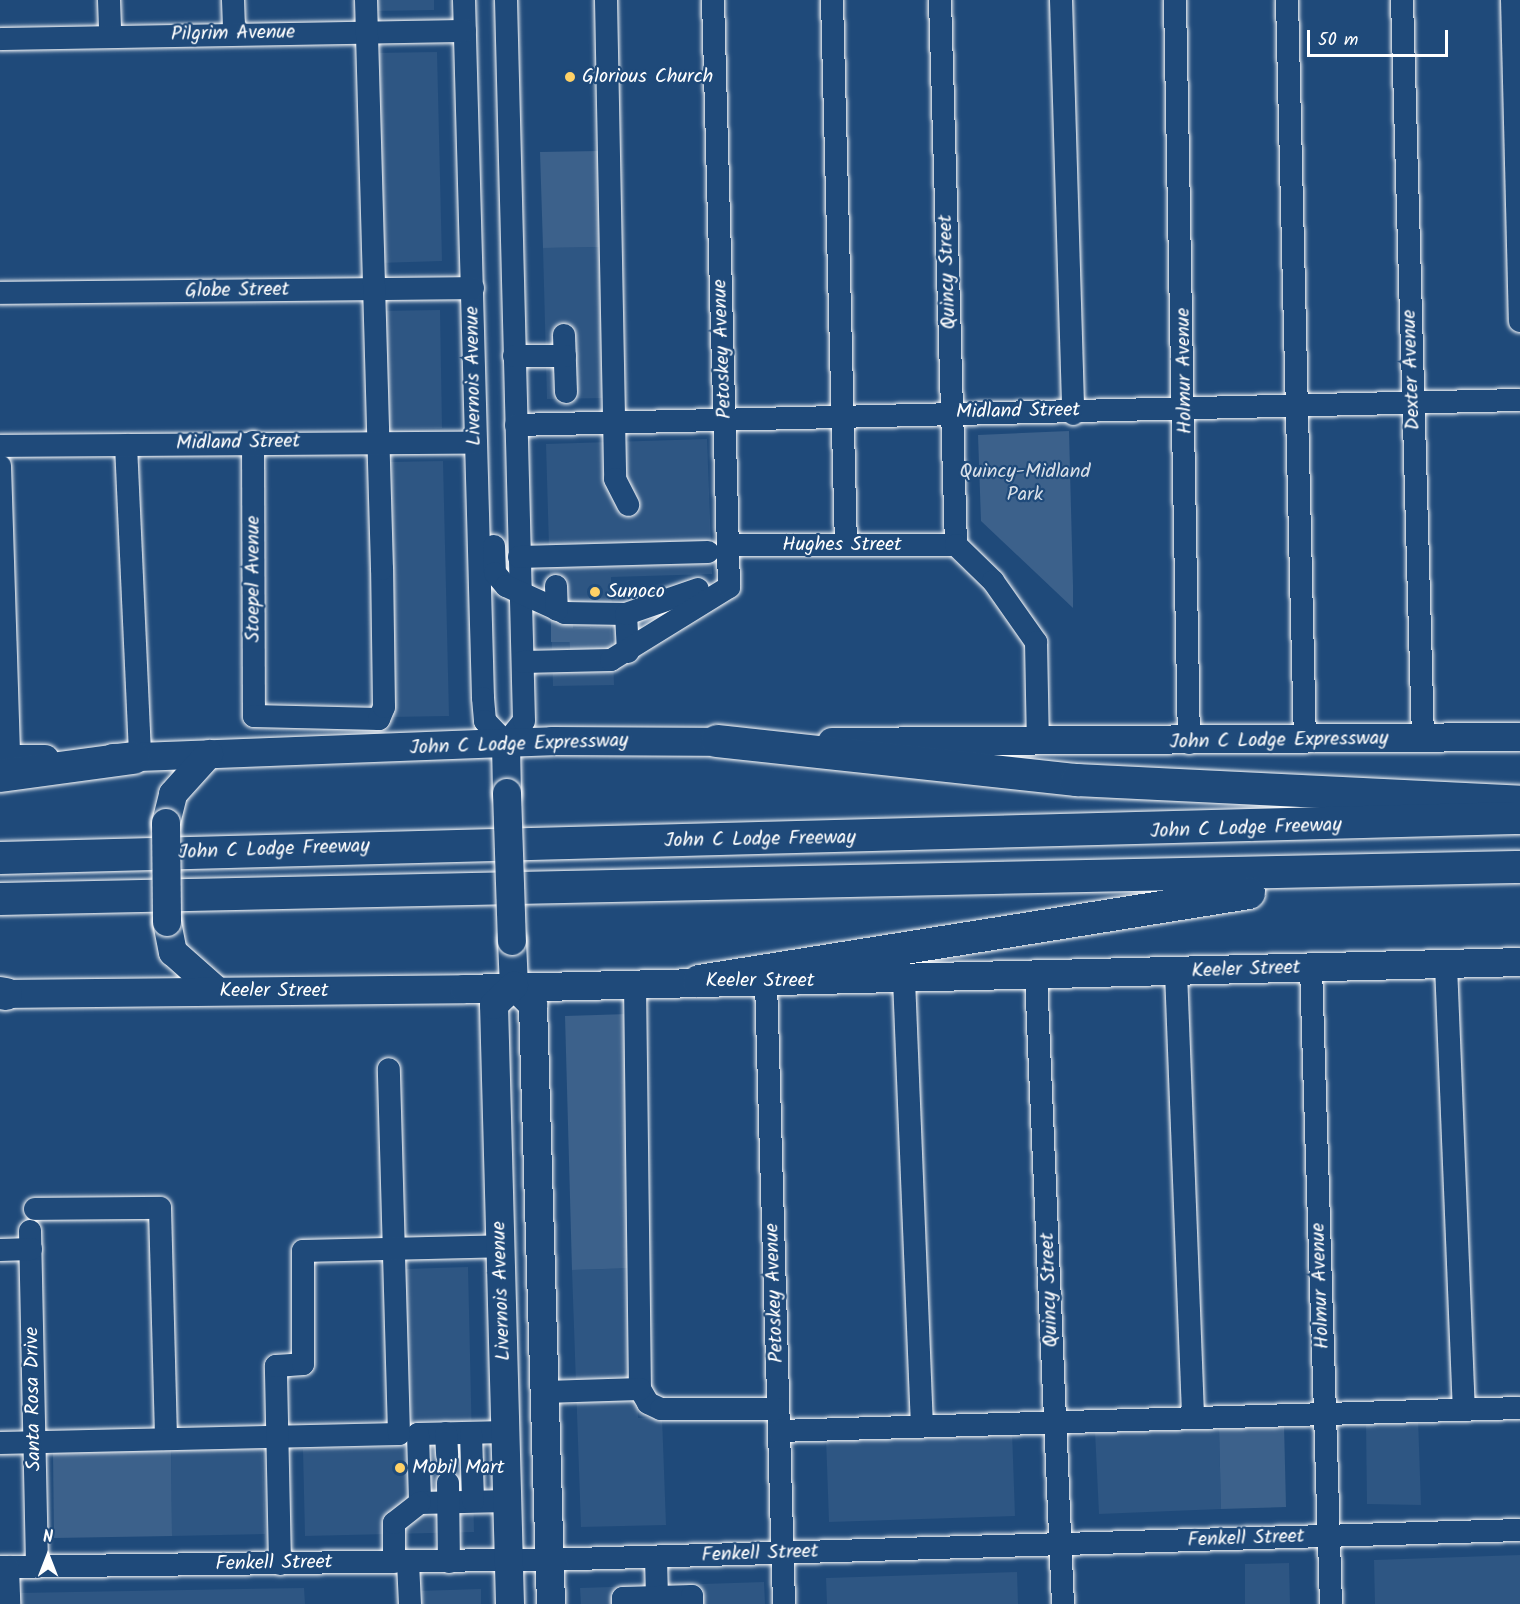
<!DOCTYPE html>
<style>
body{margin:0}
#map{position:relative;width:1520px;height:1604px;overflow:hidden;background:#1f4a7a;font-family:Kalam,sans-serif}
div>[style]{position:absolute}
.built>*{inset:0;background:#2e5683}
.green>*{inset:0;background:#3c618b}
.minor-tunnel>*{height:22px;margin-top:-11px;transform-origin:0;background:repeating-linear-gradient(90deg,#41658e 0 22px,transparent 0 33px)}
.roads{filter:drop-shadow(0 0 2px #fff) drop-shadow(0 0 2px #fff)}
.minor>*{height:22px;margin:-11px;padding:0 11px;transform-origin:11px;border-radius:11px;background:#1f4a7a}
.major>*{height:28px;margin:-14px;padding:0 14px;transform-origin:14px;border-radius:14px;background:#1f4a7a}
.highway>*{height:32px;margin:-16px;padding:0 16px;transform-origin:16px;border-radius:16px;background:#1f4a7a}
.bridges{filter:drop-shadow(0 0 2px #fff) drop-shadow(0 0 2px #fff)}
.major-bridge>*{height:28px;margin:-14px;padding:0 14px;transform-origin:14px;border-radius:14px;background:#1f4a7a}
.dots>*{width:16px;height:16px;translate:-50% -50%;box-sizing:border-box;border:3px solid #1f4a7a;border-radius:50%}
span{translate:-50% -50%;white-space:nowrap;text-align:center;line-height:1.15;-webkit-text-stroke:4.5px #1f4a7a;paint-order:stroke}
.street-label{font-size:20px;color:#fff}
.poi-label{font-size:20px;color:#fff}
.left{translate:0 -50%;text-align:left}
.park-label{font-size:20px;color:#d8dfe8}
.north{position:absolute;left:18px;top:1526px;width:60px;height:60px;-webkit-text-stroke:4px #1f4a7a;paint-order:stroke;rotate:0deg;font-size:16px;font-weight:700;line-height:24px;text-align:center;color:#fff}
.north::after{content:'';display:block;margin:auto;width:21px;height:27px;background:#fff;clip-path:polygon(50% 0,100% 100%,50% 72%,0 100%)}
.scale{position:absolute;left:1307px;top:30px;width:141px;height:27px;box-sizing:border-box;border:3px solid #fff;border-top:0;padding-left:8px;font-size:18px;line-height:21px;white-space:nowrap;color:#fff;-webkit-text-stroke:4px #1f4a7a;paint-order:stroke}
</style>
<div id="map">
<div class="built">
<div style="clip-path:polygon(371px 0,434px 0,434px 10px,372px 11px)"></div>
<div style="clip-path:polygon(437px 52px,442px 261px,378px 263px,373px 53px)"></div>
<div style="clip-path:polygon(604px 247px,607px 398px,547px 399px,543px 248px)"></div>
<div style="clip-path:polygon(440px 310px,442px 428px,382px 429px,380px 311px)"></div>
<div style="clip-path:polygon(707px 439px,712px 574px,611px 577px,614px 685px,553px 686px,546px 444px)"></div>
<div style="clip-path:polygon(443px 461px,449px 716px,390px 717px,384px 462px)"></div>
<div style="clip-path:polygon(468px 1267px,474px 1532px,305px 1536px,303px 1449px,410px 1446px,405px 1269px)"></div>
<div style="clip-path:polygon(635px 1268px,638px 1418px,662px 1417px,666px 1525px,581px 1527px,572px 1270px)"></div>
<div style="clip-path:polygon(1418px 1418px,1421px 1505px,1367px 1504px,1366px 1421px)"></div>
<div style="clip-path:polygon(1219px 1426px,1221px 1509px,1099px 1514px,1095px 1431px)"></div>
<div style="clip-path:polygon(1012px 1431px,1015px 1516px,829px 1522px,826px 1437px)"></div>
<div style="clip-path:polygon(262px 1446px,265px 1534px,172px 1536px,171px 1449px)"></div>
<div style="clip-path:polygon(1520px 1555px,1520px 1604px,1375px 1604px,1374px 1560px)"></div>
<div style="clip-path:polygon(1289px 1563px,1290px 1604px,1245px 1604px,1245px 1564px)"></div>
<div style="clip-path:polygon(1017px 1572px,1018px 1604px,827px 1604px,826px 1578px)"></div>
<div style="clip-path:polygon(764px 1582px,765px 1604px,581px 1604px,580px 1588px)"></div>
<div style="clip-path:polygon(304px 1588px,305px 1604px,18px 1604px,18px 1593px)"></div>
<div style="clip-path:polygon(481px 1589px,481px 1604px,417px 1604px,417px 1591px)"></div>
</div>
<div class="green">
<div style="clip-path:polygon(599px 151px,604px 247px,543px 248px,540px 152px)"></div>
<div style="clip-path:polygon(1069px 431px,1073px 586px,1073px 608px,981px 521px,978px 435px)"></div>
<div style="clip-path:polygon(628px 1014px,635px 1268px,572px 1270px,565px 1016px)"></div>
<div style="clip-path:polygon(1284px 1424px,1286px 1507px,1221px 1509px,1219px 1426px)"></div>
<div style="clip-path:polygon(171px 1449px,172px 1536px,54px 1538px,53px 1451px)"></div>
</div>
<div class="minor-tunnel">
<div style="left:562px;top:620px;width:30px;rotate:90deg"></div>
<div style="left:600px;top:627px;width:22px;rotate:87deg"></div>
<div style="left:580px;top:628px;width:22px;rotate:87deg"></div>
</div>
<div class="roads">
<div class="minor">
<div style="left:109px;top:0;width:36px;rotate:88deg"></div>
<div style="left:233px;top:0;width:33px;rotate:88deg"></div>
<div style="left:464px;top:0;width:698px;rotate:88.44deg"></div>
<div style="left:483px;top:698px;width:23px;rotate:85deg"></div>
<div style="left:485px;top:721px;width:30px;rotate:46deg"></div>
<div style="left:506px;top:743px;width:28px;rotate:-51deg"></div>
<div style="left:524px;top:721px;width:721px;rotate:-91.43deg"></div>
<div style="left:606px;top:0;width:479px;rotate:88.9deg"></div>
<div style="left:615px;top:479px;width:29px;rotate:63deg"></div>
<div style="left:832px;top:0;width:545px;rotate:88.53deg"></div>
<div style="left:940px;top:0;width:545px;rotate:88.32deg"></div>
<div style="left:1061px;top:0;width:414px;rotate:88.3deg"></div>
<div style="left:1175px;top:0;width:743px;rotate:88.92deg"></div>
<div style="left:1287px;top:0;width:741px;rotate:88.61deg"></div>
<div style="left:1402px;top:0;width:740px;rotate:88.37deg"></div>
<div style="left:1512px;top:0;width:321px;rotate:88.6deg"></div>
<div style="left:0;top:39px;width:465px;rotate:-1deg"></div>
<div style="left:0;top:293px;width:473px;rotate:-0.6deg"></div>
<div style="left:564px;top:335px;width:57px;rotate:88deg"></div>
<div style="left:514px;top:356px;width:51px"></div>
<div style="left:516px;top:425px;width:1004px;rotate:-1.43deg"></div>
<div style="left:253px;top:442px;width:274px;rotate:89.8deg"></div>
<div style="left:254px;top:716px;width:125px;rotate:1.4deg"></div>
<div style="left:379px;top:719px;width:13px;rotate:-67deg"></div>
<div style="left:384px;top:707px;width:138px;rotate:-90.8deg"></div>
<div style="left:382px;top:569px;width:569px;rotate:-91.61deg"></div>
<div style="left:126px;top:445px;width:312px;rotate:87.4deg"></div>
<div style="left:0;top:446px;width:475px;rotate:-0.4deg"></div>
<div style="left:0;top:466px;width:293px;rotate:88.2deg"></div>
<div style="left:728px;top:545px;width:228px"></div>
<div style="left:956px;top:545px;width:52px;rotate:44.2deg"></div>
<div style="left:993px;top:581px;width:75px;rotate:54.8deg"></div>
<div style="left:1036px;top:642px;width:100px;rotate:88.9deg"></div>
<div style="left:494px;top:546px;width:27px;rotate:88deg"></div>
<div style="left:495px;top:573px;width:17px;rotate:50deg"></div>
<div style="left:506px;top:586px;width:65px;rotate:24.6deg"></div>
<div style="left:565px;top:613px;width:61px;rotate:0.9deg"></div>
<div style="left:626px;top:614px;width:38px;rotate:87deg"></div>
<div style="left:519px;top:557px;width:189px;rotate:-1.5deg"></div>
<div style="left:556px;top:586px;width:24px;rotate:88deg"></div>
<div style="left:626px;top:614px;width:76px;rotate:-19.1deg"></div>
<div style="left:523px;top:662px;width:88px;rotate:-1.3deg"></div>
<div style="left:611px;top:660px;width:139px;rotate:-31.7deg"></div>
<div style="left:729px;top:587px;width:587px;rotate:-91.56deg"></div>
<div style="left:1446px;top:965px;width:444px;rotate:87.7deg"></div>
<div style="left:1311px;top:968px;width:636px;rotate:88.2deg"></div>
<div style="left:1176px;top:972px;width:445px;rotate:87.8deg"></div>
<div style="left:1036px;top:976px;width:629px;rotate:87.54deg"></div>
<div style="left:904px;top:979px;width:447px;rotate:87.7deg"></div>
<div style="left:766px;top:982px;width:622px;rotate:88.34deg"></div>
<div style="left:635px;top:983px;width:406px;rotate:89.3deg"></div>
<div style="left:640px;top:1389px;width:16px;rotate:60deg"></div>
<div style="left:648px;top:1403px;width:14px;rotate:25deg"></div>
<div style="left:661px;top:1409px;width:117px"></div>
<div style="left:35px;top:1209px;width:125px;rotate:-0.5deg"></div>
<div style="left:160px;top:1208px;width:231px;rotate:88.5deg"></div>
<div style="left:30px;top:1231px;width:336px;rotate:88.8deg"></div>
<div style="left:0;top:1250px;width:31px;rotate:-2deg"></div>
<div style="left:545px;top:1392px;width:95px;rotate:-1.8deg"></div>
<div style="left:779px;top:1431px;width:741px;rotate:-1.78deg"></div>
<div style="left:506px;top:1432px;width:88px;rotate:178.7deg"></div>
<div style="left:418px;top:1434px;width:69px;rotate:88.3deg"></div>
<div style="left:420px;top:1503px;width:88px;rotate:-1.3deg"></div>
<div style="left:446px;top:1433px;width:22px;rotate:87deg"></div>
<div style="left:471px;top:1433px;width:68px;rotate:88.3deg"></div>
<div style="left:0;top:1443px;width:399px;rotate:-1.3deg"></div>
<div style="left:399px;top:1434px;width:365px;rotate:-91.6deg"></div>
<div style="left:448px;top:1483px;width:79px;rotate:89.3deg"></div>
<div style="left:656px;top:1557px;width:40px;rotate:88.6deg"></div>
<div style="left:394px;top:1562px;width:39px;rotate:-90deg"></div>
<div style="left:394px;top:1523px;width:33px;rotate:-38deg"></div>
<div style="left:408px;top:1562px;width:42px;rotate:87.3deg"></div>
<div style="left:280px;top:1564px;width:198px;rotate:-91.2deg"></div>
<div style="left:276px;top:1366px;width:27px;rotate:-4deg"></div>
<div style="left:303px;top:1364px;width:113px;rotate:-90deg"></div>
<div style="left:303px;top:1251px;width:198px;rotate:-1.4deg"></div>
<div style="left:0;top:1567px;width:576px;rotate:-0.8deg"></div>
<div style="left:576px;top:1559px;width:944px;rotate:-1.76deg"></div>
<div style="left:8px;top:1567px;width:37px;rotate:88deg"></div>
<div style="left:623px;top:1604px;width:6px;rotate:-90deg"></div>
<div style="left:623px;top:1598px;width:69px;rotate:-1.7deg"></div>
<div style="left:692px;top:1596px;width:8px;rotate:90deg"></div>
</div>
<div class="major">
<div style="left:832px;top:742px;width:688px;rotate:-0.42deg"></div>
<div style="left:506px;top:743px;width:50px;rotate:88.9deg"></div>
<div style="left:113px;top:758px;width:439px;rotate:-2.2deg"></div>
<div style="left:552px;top:741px;width:189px;rotate:0.3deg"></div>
<div style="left:0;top:759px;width:45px"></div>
<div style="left:166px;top:823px;width:30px;rotate:-76deg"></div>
<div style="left:173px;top:794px;width:54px;rotate:-48deg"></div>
<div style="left:167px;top:922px;width:31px;rotate:79deg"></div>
<div style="left:173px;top:952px;width:57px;rotate:41.5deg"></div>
<div style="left:512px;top:941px;width:45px;rotate:87.5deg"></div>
<div style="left:514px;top:986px;width:27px;rotate:45deg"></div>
<div style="left:533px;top:1005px;width:599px;rotate:88.28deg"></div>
<div style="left:0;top:994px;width:464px;rotate:-0.6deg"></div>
<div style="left:464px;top:989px;width:1056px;rotate:-1.46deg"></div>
<div style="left:510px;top:1604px;width:599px;rotate:-91.53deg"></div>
<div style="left:494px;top:1005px;width:28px;rotate:-44deg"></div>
</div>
<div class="highway">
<div style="left:717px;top:741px;width:362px;rotate:6.2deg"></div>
<div style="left:1077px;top:780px;width:444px;rotate:2.8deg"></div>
<div style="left:0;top:776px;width:135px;rotate:-7.7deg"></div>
<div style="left:0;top:858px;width:1521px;rotate:-1.51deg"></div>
<div style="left:0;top:899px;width:1520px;rotate:-1.21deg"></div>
<div style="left:699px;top:981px;width:557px;rotate:-9.09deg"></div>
<div style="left:0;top:993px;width:6px;rotate:9deg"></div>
</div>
</div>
<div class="bridges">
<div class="major-bridge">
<div style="left:507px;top:793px;width:148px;rotate:88.1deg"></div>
<div style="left:166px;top:823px;width:99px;rotate:89.4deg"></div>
</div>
</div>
<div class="dots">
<div style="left:570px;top:77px;background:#ffd166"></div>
<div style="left:595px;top:592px;background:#ffd166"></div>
<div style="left:400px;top:1468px;background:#ffd166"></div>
</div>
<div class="street-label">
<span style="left:233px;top:34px;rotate:-1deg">Pilgrim Avenue</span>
<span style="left:948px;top:272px;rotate:-92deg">Quincy Street</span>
<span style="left:237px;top:291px;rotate:-1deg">Globe Street</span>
<span style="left:723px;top:349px;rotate:-92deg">Petoskey Avenue</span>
<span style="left:1412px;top:370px;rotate:-92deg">Dexter Avenue</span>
<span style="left:1185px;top:371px;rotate:-91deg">Holmur Avenue</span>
<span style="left:474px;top:376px;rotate:-91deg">Livernois Avenue</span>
<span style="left:1018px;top:412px;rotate:-1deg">Midland Street</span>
<span style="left:238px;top:443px;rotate:-1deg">Midland Street</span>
<span style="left:842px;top:545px">Hughes Street</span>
<span style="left:254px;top:579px;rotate:-90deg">Stoepel Avenue</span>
<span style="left:1279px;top:741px;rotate:-1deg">John C Lodge Expressway</span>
<span style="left:519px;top:745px;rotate:-2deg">John C Lodge Expressway</span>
<span style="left:1246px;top:829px;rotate:-2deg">John C Lodge Freeway</span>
<span style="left:760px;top:840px;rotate:-1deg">John C Lodge Freeway</span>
<span style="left:274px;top:850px;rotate:-2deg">John C Lodge Freeway</span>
<span style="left:1246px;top:970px;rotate:-2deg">Keeler Street</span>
<span style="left:760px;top:981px">Keeler Street</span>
<span style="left:274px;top:991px">Keeler Street</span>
<span style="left:1321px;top:1286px;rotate:-92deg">Holmur Avenue</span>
<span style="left:1050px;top:1290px;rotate:-92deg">Quincy Street</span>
<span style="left:502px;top:1291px;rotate:-92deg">Livernois Avenue</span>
<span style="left:775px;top:1293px;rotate:-92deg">Petoskey Avenue</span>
<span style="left:34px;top:1399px;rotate:-91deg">Santa Rosa Drive</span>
<span style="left:1246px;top:1539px;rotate:-2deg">Fenkell Street</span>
<span style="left:760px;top:1554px;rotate:-2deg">Fenkell Street</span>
<span style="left:274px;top:1564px;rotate:-1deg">Fenkell Street</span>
</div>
<div class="poi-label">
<span class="left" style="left:582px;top:77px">Glorious Church</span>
<span class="left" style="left:607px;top:592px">Sunoco</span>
<span class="left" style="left:412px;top:1468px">Mobil Mart</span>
</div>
<div class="park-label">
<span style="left:1025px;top:484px">Quincy-Midland<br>Park</span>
</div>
<div class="north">N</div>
<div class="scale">50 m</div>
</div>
